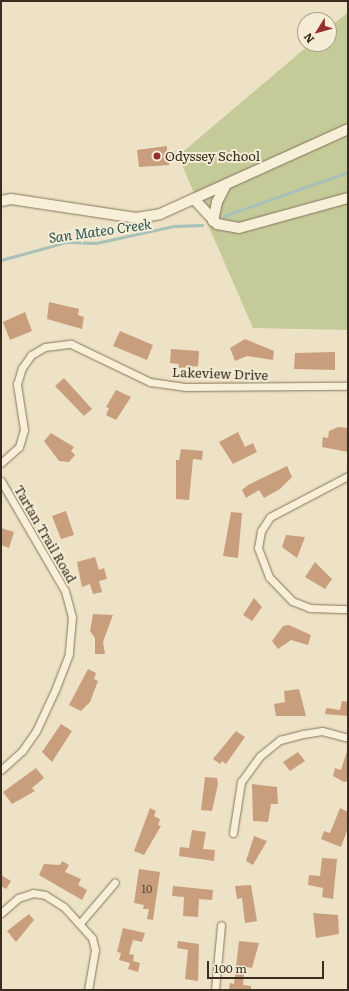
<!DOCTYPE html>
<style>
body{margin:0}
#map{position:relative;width:349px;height:991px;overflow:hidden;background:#ede2c5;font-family:Literata,serif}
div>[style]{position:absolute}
.green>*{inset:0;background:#c4cb99}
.stream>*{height:2.5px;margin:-1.25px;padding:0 1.25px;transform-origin:1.25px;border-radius:1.25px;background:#a7c0b9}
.building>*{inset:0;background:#c99e7d}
.roads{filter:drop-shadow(0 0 1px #87745c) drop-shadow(0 0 1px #87745c)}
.street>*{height:7px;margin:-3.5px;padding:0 3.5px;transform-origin:3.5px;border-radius:3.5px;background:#f8efd8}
.secondary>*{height:10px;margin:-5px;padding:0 5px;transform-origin:5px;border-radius:5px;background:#f8efd8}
.dots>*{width:11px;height:11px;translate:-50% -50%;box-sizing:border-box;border:2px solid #f4ecd5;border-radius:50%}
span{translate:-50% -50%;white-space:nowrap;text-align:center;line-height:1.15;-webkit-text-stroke:4px #f4ecd5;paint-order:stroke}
.number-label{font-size:11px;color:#5c4836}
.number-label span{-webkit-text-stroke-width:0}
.poi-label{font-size:13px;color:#382c1f}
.left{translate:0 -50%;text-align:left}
.street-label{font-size:13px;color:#382c1f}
.water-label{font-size:14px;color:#2f5755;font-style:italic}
.frame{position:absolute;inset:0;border:2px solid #382c1f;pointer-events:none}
.north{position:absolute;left:297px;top:12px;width:40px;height:40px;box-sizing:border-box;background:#f4ecd5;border:1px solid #a99f8c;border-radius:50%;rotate:233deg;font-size:11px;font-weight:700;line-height:16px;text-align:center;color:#382c1f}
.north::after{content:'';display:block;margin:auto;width:14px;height:18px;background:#942f2e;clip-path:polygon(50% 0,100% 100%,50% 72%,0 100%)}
.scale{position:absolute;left:207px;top:961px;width:117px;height:18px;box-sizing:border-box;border:2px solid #382c1f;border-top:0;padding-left:5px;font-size:12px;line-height:14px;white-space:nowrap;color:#382c1f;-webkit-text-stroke:3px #f4ecd5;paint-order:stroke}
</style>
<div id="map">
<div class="green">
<div style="clip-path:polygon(348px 12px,348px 330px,253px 328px,178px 156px,310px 44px,329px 44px,329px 28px)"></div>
</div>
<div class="stream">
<div style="left:224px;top:216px;width:132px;rotate:-19.5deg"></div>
<div style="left:1px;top:260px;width:68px;rotate:-15.3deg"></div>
<div style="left:67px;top:242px;width:29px;rotate:2deg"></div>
<div style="left:96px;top:243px;width:80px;rotate:-12.3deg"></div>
<div style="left:174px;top:226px;width:28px;rotate:-2deg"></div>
</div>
<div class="building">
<div style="clip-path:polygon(167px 146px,167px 152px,175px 151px,176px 160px,169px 161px,169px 165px,139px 167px,137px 150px)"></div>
<div style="clip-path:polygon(49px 302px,79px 309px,78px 315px,84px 317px,82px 329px,47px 319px)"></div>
<div style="clip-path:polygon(25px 312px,32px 331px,10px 340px,3px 322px)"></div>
<div style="clip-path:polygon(120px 331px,153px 345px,147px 360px,113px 346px)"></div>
<div style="clip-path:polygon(245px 339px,274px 351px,273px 360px,247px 356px,235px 361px,230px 348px)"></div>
<div style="clip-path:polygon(171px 349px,199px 351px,198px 366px,178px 368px,179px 364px,170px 363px)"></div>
<div style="clip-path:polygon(335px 352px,335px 370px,294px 369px,295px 353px)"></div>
<div style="clip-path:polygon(64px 378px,92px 409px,84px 416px,55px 386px)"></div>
<div style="clip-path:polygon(116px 390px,131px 397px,116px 420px,106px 415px,109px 408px,106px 407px)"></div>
<div style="clip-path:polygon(338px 427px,348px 428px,348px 452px,322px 447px,323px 437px,328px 438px,329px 431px)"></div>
<div style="clip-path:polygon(238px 432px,245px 447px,253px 443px,257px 452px,233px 464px,219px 442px)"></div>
<div style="clip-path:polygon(51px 433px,74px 447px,71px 451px,75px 455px,69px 462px,59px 461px,44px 441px)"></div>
<div style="clip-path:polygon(181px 449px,203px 451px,202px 460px,193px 459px,189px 500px,176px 499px,176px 460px,179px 460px)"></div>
<div style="clip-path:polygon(287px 466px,292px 477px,280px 489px,264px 498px,259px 490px,246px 498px,242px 490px,248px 485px)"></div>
<div style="clip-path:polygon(66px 511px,74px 535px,61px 539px,52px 516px)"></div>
<div style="clip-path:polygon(231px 512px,242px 513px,238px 558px,223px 556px)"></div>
<div style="clip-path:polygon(1px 528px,14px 532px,9px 548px,1px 545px)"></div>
<div style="clip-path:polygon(286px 535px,305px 537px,297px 558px,282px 547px)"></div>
<div style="clip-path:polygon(95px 557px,99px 570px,104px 568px,107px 579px,99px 581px,102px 592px,93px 594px,90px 584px,82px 587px,77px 562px)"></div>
<div style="clip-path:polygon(315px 562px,332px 579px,325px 589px,305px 577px)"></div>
<div style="clip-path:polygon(254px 598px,262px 607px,252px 621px,243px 615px)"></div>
<div style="clip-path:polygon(93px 614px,113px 615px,103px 642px,105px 654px,95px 654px,95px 638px,90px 631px)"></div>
<div style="clip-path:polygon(289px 625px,311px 635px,308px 645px,291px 640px,278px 649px,272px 641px,283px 626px)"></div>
<div style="clip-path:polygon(88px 669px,96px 673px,94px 679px,98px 681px,90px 702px,81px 711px,69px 705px)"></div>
<div style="clip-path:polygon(299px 689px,306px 716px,276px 716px,274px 704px,285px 702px,284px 691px)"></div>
<div style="clip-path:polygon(342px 701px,348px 702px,348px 716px,325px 714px,326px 708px,340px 710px)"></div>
<div style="clip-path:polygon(61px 724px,72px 731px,52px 762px,42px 752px)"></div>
<div style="clip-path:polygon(236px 731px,245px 737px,226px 764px,222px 761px,220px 764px,213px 759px)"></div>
<div style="clip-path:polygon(347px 751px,348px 781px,344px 782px,333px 776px,335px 768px,341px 770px)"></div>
<div style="clip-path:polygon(298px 752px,305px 761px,290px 771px,283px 762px)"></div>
<div style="clip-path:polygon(36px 768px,44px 778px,32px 788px,35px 791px,12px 804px,3px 792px)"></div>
<div style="clip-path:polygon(205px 777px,217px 778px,218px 784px,212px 811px,201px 810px)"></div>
<div style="clip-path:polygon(252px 784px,277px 787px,278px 804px,271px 804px,268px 822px,253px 821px)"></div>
<div style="clip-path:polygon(150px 808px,156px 811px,154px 816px,160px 819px,158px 825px,161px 826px,144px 855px,134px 851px)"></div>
<div style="clip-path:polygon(340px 808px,348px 812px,348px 828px,341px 847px,321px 839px,324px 831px,330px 833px)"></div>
<div style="clip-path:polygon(192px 830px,206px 832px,203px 849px,215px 850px,214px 861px,179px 856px,180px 847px,189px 848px)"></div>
<div style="clip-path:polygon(254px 836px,267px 841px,253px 865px,246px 861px)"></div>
<div style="clip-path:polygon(322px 858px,337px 859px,333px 899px,322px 897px,323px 888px,308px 885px,309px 875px,320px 876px)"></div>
<div style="clip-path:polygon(62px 861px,69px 865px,65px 872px,81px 879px,78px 885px,87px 890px,82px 900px,39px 875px,44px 864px,60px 865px)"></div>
<div style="clip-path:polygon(139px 869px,160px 872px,153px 920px,147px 919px,149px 909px,143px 909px,144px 905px,134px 903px)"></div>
<div style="clip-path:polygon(1px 875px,11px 881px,6px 889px,1px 886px)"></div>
<div style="clip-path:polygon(251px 885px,257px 921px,245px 923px,242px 898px,237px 899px,235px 886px)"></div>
<div style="clip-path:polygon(173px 886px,213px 890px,212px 900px,199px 899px,198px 917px,183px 916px,184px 897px,172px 896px)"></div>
<div style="clip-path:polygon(313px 913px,338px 915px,339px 934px,316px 938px)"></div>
<div style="clip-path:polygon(29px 914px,34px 920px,16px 942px,7px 931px)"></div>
<div style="clip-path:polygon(123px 928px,145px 933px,142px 942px,133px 940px,129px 954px,134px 955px,133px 961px,140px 963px,138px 972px,128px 969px,130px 963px,119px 960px,121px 953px,117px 952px)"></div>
<div style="clip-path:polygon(178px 941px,199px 944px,198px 981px,185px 979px,188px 950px,177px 948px)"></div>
<div style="clip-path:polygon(239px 941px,259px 943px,252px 968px,247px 967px,244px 974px,243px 985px,251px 986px,251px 990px,229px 990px,230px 983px,234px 984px)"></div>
</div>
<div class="roads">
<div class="street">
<div style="left:1px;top:463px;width:24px;rotate:-42deg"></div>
<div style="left:19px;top:447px;width:18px;rotate:-74deg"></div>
<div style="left:24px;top:430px;width:47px;rotate:-98.7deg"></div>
<div style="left:17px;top:384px;width:17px;rotate:-73deg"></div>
<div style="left:22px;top:368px;width:16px;rotate:-55deg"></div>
<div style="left:31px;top:355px;width:16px;rotate:-30deg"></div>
<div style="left:45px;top:347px;width:26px;rotate:-7deg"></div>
<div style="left:71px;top:344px;width:88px;rotate:25.7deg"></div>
<div style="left:150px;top:382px;width:35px;rotate:8deg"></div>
<div style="left:185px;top:387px;width:163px;rotate:-0.4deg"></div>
<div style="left:348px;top:476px;width:88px;rotate:152.3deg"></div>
<div style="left:270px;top:517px;width:17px;rotate:123deg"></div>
<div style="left:261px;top:531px;width:17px;rotate:100deg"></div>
<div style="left:258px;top:548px;width:31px;rotate:69deg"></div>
<div style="left:269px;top:577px;width:33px;rotate:46deg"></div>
<div style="left:292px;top:601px;width:19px;rotate:21deg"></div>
<div style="left:310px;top:608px;width:38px;rotate:2deg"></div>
<div style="left:1px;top:481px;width:127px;rotate:59.8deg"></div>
<div style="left:65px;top:591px;width:27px;rotate:75deg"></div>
<div style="left:72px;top:617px;width:37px;rotate:95deg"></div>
<div style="left:69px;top:654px;width:36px;rotate:111deg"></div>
<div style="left:56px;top:688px;width:47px;rotate:114.9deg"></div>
<div style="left:36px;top:731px;width:24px;rotate:125deg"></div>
<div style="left:22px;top:751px;width:28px;rotate:138deg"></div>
<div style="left:233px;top:833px;width:52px;rotate:-81.1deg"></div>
<div style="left:241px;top:782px;width:32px;rotate:-54deg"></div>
<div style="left:260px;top:756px;width:26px;rotate:-39deg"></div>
<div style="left:280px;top:740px;width:24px;rotate:-15deg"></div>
<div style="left:303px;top:734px;width:19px;rotate:-9deg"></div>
<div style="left:322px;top:731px;width:27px;rotate:15deg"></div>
<div style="left:1px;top:913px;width:23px;rotate:-41deg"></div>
<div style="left:18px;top:898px;width:16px;rotate:-18deg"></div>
<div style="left:33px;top:893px;width:12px;rotate:9deg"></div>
<div style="left:45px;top:895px;width:22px;rotate:32deg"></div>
<div style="left:64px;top:907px;width:42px;rotate:47.9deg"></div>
<div style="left:92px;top:938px;width:12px;rotate:76deg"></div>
<div style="left:95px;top:950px;width:41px;rotate:99.9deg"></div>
<div style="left:81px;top:922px;width:52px;rotate:-49.6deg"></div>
<div style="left:215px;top:990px;width:65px;rotate:-84.7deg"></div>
</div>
<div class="secondary">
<div style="left:194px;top:199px;width:34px;rotate:47deg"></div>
<div style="left:217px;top:224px;width:22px;rotate:10deg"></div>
<div style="left:239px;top:228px;width:113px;rotate:-15.4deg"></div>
<div style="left:1px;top:201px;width:10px;rotate:-11deg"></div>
<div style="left:11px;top:199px;width:126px;rotate:8.6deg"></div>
<div style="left:136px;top:218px;width:24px;rotate:-9deg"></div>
<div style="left:160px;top:214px;width:206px;rotate:-24.3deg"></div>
<div style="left:213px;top:221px;width:19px;rotate:-78deg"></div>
<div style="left:217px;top:202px;width:20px;rotate:-63deg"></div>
</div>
</div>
<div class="dots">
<div style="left:157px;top:156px;background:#942f2e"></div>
</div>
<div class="number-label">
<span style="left:147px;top:888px">10</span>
</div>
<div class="poi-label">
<span class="left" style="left:165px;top:156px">Odyssey School</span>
</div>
<div class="street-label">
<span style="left:220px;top:374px;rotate:2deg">Lakeview Drive</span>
<span style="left:45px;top:534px;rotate:60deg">Tartan Trail Road</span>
</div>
<div class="water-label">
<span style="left:100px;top:230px;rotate:-8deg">San Mateo Creek</span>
</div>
<div class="frame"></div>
<div class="north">N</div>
<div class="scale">100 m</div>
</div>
